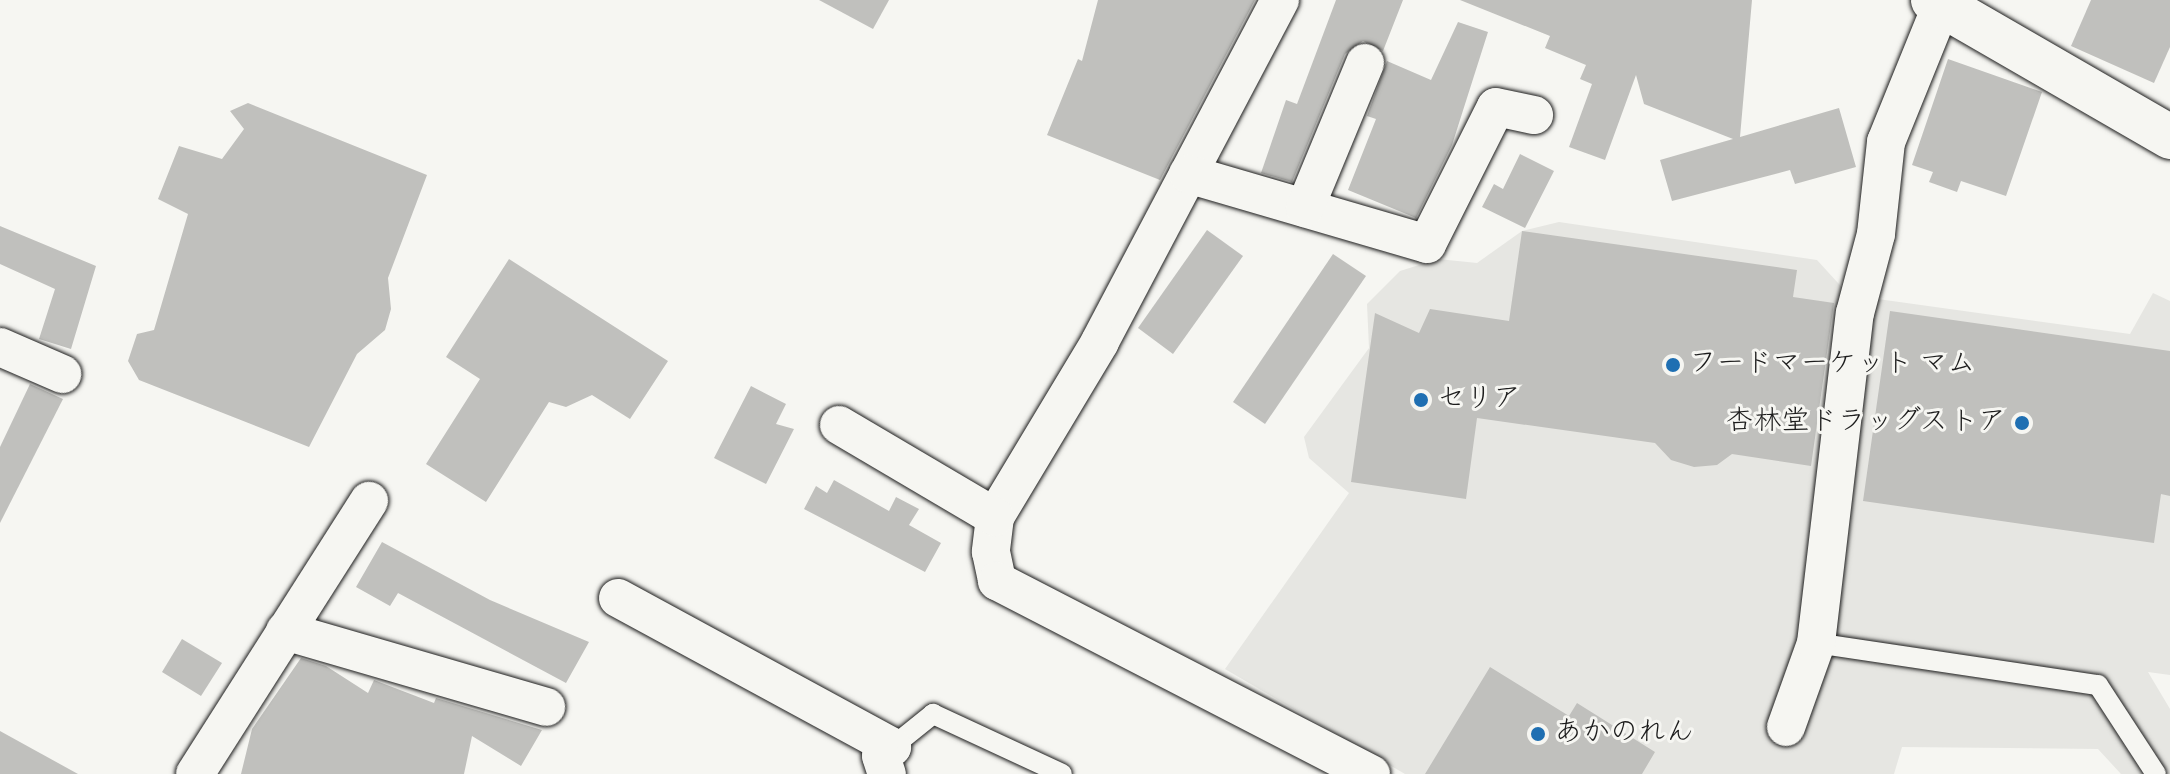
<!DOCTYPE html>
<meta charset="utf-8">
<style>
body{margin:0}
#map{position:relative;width:2170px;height:774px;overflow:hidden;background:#f6f6f2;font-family:"Indie Flower","Klee One",sans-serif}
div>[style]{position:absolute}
.built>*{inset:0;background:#e6e6e2}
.building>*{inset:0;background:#c0c0bd}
.roads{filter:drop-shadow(0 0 2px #1c1c1c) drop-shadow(0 0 2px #1c1c1c)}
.lane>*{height:20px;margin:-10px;padding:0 10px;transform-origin:10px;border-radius:10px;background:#f6f6f2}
.street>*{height:38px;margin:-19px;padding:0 19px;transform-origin:19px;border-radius:19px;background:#f6f6f2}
.secondary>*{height:44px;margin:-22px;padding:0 22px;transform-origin:22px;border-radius:22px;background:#f6f6f2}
.dots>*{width:22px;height:22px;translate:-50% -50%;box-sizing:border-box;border:4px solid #f6f6f2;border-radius:50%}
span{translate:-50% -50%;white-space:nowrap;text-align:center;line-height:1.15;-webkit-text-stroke:6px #f6f6f2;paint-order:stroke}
.poi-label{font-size:28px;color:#1c1c1c}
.left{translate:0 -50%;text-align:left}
.right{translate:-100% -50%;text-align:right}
</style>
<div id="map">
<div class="built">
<div style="clip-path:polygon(1559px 222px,1817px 260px,1849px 295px,2130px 334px,2153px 293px,2170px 301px,2170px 675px,2148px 672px,2170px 709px,2170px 774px,2121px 774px,2098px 749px,1902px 747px,1894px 774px,1405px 774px,1225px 669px,1349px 493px,1309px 458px,1304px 437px,1369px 348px,1367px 304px,1400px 271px,1438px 259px,1477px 263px,1522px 231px)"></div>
</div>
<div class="building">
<div style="clip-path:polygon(819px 0,889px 0,873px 29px)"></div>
<div style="clip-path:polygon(1098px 0,1255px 0,1160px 180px,1047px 135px,1078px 59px,1082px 61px)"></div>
<div style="clip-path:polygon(1336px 0,1403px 0,1383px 51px,1363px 41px,1345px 54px,1292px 182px,1261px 173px,1286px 100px,1297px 104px)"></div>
<div style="clip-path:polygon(1460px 0,1752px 0,1740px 137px,1839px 108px,1856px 167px,1795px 184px,1790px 170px,1672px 201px,1660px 160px,1733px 139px,1644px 104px,1636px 75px,1605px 160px,1569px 147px,1592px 84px,1580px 79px,1586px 65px,1545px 48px,1550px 36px)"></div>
<div style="clip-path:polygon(2091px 0,2170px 0,2170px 47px,2154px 83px,2071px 46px)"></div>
<div style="clip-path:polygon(1458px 22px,1488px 32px,1452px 145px,1416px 218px,1348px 190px,1376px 119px,1367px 116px,1387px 61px,1431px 80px)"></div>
<div style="clip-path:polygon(1948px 59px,2042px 92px,2006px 196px,1961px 181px,1957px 192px,1929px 182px,1933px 172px,1912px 165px)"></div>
<div style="clip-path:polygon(248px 103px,427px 175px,388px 278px,391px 309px,385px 330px,357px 354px,309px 447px,139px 380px,128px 361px,137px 334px,154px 330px,188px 214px,158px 199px,179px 146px,222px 159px,244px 129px,230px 111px)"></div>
<div style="clip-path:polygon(1520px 154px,1554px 171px,1525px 228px,1482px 207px,1494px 184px,1503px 189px)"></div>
<div style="clip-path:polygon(0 226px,96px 266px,71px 349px,39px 339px,55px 289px,0 264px)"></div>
<div style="clip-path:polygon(1207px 230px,1243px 256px,1173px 354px,1138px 328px)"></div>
<div style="clip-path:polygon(1522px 231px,1797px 270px,1793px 297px,1834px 303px,1811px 466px,1732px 454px,1717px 465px,1694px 467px,1671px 460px,1655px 443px,1477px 418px,1466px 499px,1351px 482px,1375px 313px,1419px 333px,1430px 309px,1509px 321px)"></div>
<div style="clip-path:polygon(1333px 254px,1366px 276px,1265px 424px,1233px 402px)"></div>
<div style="clip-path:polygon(509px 259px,668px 361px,630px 419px,592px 395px,566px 407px,549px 402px,486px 502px,426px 464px,480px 379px,446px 357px)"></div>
<div style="clip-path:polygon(1890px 311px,2170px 351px,2170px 496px,2161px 494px,2154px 543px,1863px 501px)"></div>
<div style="clip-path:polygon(30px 384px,63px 399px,0 523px,0 447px)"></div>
<div style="clip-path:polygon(751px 386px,786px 404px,776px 424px,794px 429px,766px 484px,714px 458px)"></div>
<div style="clip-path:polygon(834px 480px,889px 511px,896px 497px,919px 509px,909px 525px,941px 543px,925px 572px,804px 509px,816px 486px,827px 493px)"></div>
<div style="clip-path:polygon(382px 542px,490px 600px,589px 642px,566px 683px,398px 593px,390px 606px,356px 587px)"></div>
<div style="clip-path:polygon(182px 639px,222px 663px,201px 696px,162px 672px)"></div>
<div style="clip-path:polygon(301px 658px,326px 666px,368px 693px,374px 680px,434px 703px,436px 698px,542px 730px,521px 766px,472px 736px,464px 774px,241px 774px,252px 729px)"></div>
<div style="clip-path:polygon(1490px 667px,1569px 716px,1577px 703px,1655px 752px,1642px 774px,1425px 774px)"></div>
<div style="clip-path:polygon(0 731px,78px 774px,0 774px)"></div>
</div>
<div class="roads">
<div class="lane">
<div style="left:1816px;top:643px;width:285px;rotate:8.5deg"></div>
<div style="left:2098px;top:685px;width:106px;rotate:56.9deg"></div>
<div style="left:892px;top:747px;width:53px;rotate:-38.8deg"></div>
<div style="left:933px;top:714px;width:142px;rotate:24.9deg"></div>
</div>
<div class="street">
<div style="left:1280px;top:0;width:386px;rotate:117.8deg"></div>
<div style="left:1100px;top:342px;width:204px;rotate:121deg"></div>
<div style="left:995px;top:517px;width:35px;rotate:97deg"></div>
<div style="left:991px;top:552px;width:30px;rotate:78deg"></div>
<div style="left:997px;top:581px;width:421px;rotate:27.3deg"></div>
<div style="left:1188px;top:174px;width:249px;rotate:16.3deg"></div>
<div style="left:1427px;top:244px;width:153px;rotate:-63.3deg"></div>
<div style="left:1496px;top:107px;width:39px;rotate:12deg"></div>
<div style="left:1305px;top:208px;width:157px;rotate:-67.5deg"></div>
<div style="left:0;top:347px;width:68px;rotate:23.5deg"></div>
<div style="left:839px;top:425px;width:181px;rotate:30.5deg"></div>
<div style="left:618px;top:598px;width:312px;rotate:28.5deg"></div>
<div style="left:892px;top:747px;width:14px;rotate:141deg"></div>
<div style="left:881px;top:756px;width:19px;rotate:72deg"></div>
<div style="left:285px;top:631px;width:272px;rotate:16.2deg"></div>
<div style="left:1786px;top:727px;width:89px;rotate:-70.3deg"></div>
<div style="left:1816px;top:643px;width:332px;rotate:-83.3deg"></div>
<div style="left:1855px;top:313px;width:82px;rotate:-75.1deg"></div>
<div style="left:1876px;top:234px;width:93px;rotate:-83.8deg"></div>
<div style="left:1886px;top:142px;width:149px;rotate:-67.9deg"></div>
<div style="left:195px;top:774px;width:324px;rotate:-57.5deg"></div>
</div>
<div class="secondary">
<div style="left:1933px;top:0;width:274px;rotate:30deg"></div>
</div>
</div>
<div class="dots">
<div style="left:1673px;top:365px;background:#1f6fb2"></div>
<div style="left:1421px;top:400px;background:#1f6fb2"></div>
<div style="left:2022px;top:423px;background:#1f6fb2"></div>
<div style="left:1538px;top:734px;background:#1f6fb2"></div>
</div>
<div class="poi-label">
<span class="left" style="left:1689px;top:365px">フードマーケット マム</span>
<span class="left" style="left:1437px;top:400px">セリア</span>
<span class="right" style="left:2006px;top:423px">杏林堂ドラッグストア</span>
<span class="left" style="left:1554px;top:734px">あかのれん</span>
</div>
</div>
